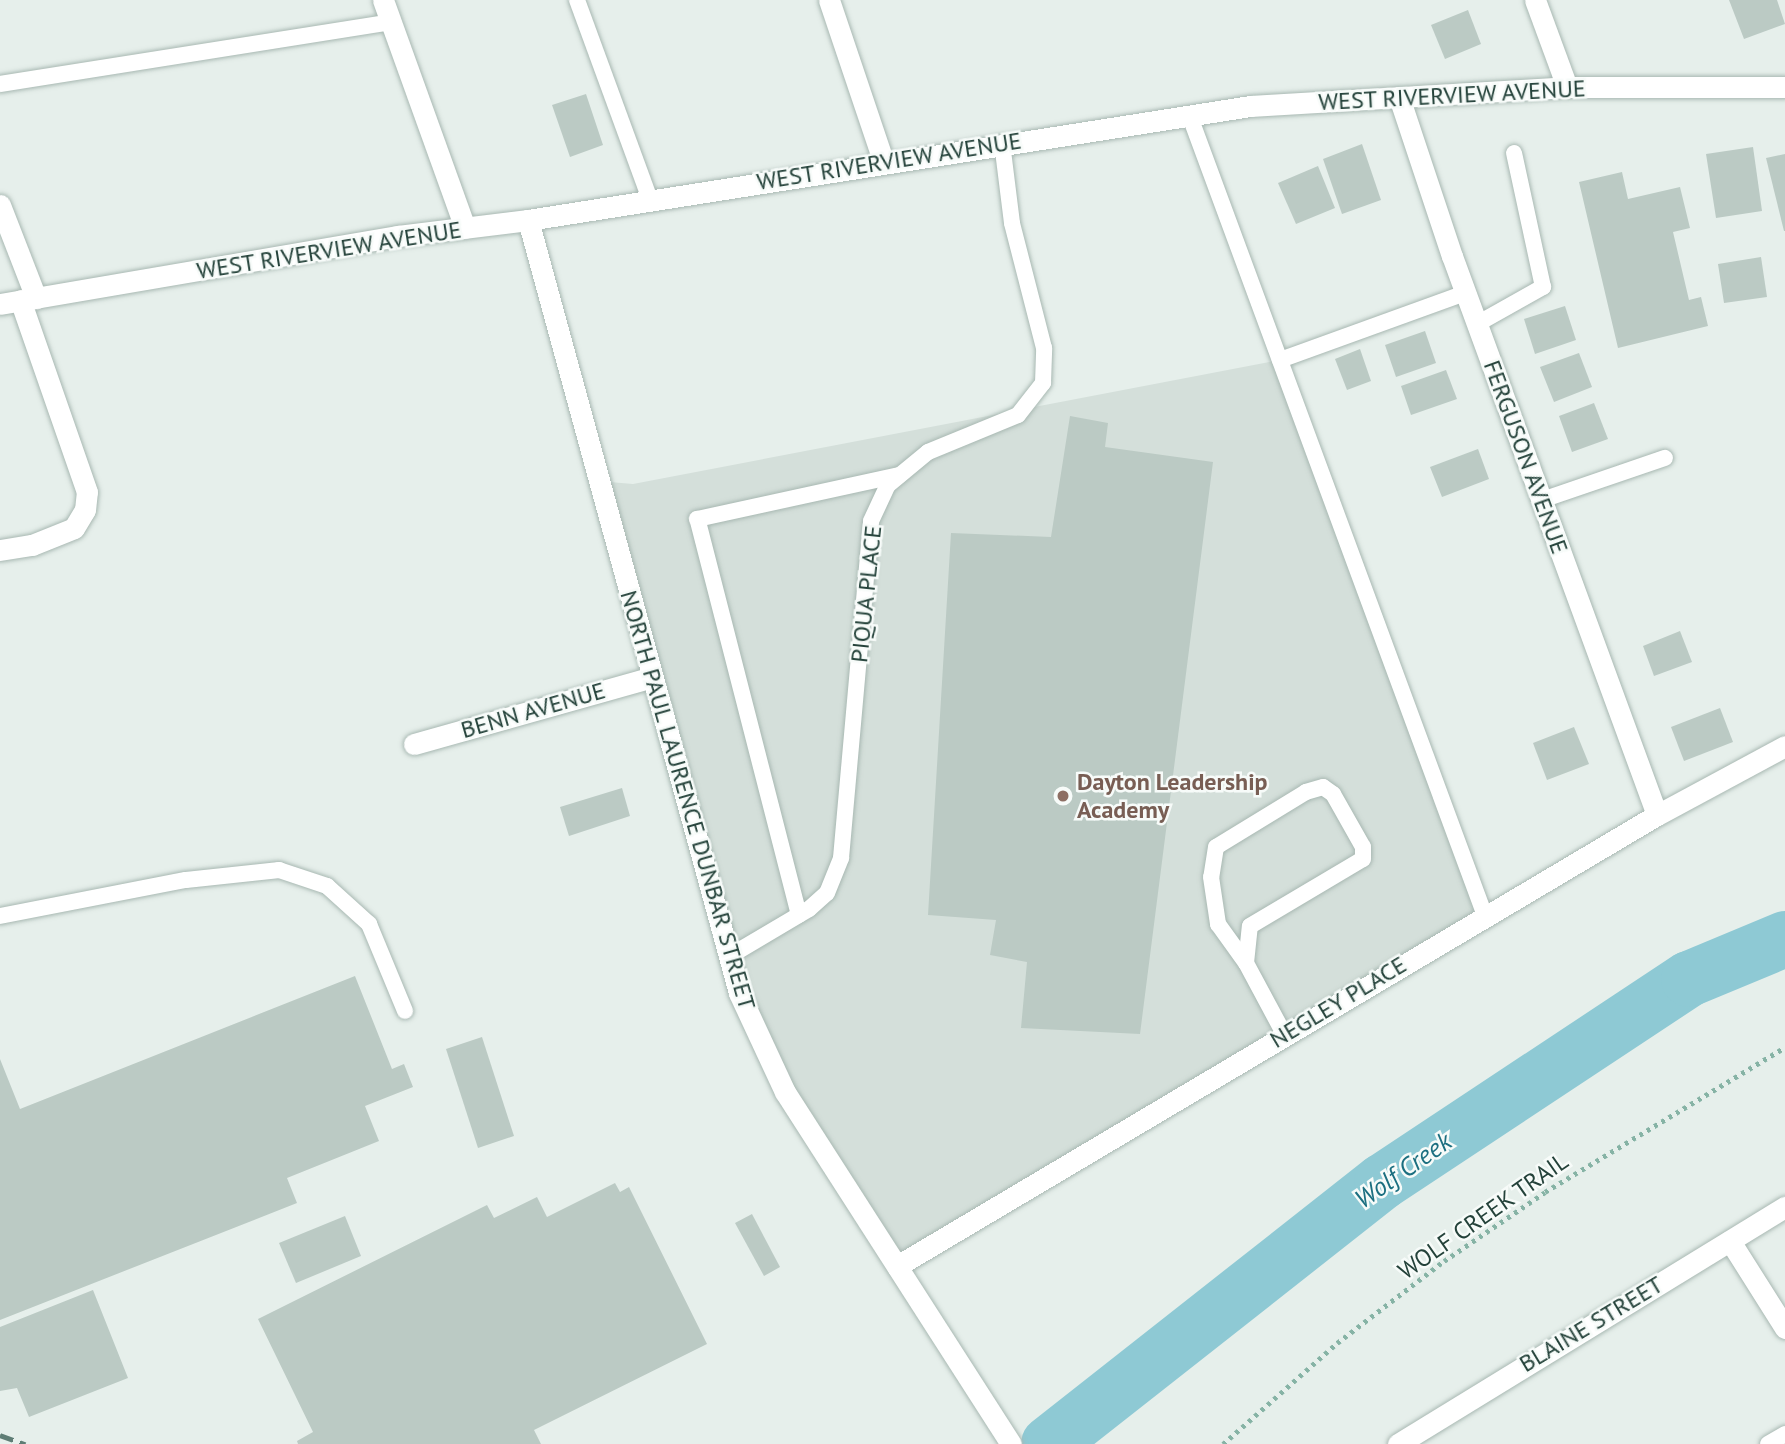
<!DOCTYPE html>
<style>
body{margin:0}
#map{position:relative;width:1785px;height:1444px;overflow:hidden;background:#e6efeb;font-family:"PT Sans",sans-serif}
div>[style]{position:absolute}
.built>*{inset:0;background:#d4dfda}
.river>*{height:56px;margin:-28px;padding:0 28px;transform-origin:28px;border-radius:28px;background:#8ec9d4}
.building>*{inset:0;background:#bbcac4}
.path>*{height:4.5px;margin-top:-2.25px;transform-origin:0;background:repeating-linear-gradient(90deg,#86b3a5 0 3.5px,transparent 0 8.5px)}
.roads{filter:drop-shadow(0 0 2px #a8b8b2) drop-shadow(0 0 2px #a8b8b2)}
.lane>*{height:16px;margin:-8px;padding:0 8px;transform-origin:8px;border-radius:8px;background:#fff}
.street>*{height:21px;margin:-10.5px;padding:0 10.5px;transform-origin:10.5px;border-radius:10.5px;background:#fff}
.secondary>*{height:21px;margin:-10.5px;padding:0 10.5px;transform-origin:10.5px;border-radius:10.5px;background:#fff}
.rail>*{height:5px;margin-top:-2.5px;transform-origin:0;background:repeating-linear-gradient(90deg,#5f7d75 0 14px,transparent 0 21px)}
.dots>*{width:19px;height:19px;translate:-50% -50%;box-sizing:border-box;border:4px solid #f7fbf9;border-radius:50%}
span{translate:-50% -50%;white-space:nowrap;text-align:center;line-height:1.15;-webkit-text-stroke:5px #f7fbf9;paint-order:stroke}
.street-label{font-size:24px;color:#24423a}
.education-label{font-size:24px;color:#785e54;font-weight:700}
.left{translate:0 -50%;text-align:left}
.water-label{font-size:26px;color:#1c6f80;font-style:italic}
</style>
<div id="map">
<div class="built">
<div style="clip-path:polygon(1280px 360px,1485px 916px,897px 1266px,760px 1044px,598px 481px,633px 484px)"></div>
</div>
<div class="river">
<div style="left:1049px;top:1444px;width:424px;rotate:-38.2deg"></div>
<div style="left:1382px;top:1182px;width:368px;rotate:-33.5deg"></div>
<div style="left:1689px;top:979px;width:104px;rotate:-22.6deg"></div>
</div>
<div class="building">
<div style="clip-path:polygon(1729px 0,1777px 0,1785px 24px,1744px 39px)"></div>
<div style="clip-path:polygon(1468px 10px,1481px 44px,1445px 59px,1431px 25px)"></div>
<div style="clip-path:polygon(586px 94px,603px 145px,570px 157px,552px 105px)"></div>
<div style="clip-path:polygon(1362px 144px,1381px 200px,1342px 214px,1323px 159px)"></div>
<div style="clip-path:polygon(1753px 147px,1762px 211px,1716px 218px,1706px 154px)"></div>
<div style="clip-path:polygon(1785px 154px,1785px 231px,1784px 231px,1766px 158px)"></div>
<div style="clip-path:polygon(1318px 166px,1335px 208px,1296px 224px,1278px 183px)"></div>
<div style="clip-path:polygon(1622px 172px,1628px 199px,1680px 187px,1690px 228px,1673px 232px,1689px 300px,1701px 297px,1708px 326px,1618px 348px,1579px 182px)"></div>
<div style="clip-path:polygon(1761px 257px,1767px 297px,1724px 303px,1718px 264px)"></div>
<div style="clip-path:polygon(1565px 306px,1576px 340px,1535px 354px,1524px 319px)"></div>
<div style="clip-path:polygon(1425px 331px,1436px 363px,1396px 377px,1385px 345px)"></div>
<div style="clip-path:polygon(1360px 349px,1371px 381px,1347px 390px,1335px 359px)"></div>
<div style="clip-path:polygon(1579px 353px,1592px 387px,1554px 402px,1540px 367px)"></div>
<div style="clip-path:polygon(1446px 370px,1457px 399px,1411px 415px,1401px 386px)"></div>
<div style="clip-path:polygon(1594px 403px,1608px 439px,1572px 452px,1559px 416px)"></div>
<div style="clip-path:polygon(1070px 416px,1108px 423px,1105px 447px,1213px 462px,1140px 1034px,1021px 1028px,1027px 962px,990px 955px,996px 920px,928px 915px,951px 533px,1051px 537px)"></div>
<div style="clip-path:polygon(1478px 449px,1489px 479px,1442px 497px,1430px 467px)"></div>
<div style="clip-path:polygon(1680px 631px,1692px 662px,1654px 676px,1643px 646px)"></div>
<div style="clip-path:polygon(1720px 708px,1733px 742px,1684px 761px,1671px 727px)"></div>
<div style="clip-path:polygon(1574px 727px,1589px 764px,1547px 780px,1533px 743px)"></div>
<div style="clip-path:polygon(622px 788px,630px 816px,569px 836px,560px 807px)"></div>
<div style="clip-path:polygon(355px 976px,392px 1069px,404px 1064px,413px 1087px,365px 1106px,379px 1141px,287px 1178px,297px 1203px,0 1320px,0 1059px,20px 1109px)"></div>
<div style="clip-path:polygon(482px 1037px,514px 1136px,478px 1148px,446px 1049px)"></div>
<div style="clip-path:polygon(615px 1183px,620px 1192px,629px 1187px,707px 1344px,534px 1430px,541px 1444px,298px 1444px,297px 1441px,313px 1432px,258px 1319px,487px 1205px,494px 1218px,537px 1197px,547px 1217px)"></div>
<div style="clip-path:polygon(752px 1214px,780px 1267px,764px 1276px,735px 1223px)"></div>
<div style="clip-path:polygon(345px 1216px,361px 1256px,296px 1283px,279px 1243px)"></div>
<div style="clip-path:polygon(93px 1290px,128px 1378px,29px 1417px,17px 1388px,0 1391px,0 1327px)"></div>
</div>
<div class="path">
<div style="left:1223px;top:1444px;width:152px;rotate:-41.5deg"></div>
<div style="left:1337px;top:1343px;width:135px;rotate:-37.5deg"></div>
<div style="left:1444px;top:1261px;width:122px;rotate:-34.3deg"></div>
<div style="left:1545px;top:1192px;width:280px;rotate:-31.1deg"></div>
</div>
<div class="roads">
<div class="lane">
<div style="left:577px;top:0;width:213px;rotate:69.9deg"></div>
<div style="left:0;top:84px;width:396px;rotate:-9deg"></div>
<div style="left:1189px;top:114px;width:855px;rotate:69.74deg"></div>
<div style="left:1477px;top:324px;width:76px;rotate:-29.3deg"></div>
<div style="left:1543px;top:287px;width:137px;rotate:-102.2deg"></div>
<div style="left:1280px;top:360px;width:197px;rotate:-19.9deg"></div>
<div style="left:1542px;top:500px;width:130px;rotate:-18.9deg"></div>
<div style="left:799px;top:915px;width:409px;rotate:-104.4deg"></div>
<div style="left:697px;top:519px;width:207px;rotate:-12.3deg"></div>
<div style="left:0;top:916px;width:189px;rotate:-11deg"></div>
<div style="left:186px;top:880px;width:94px;rotate:-6.1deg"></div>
<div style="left:279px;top:870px;width:51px;rotate:18.4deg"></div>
<div style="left:327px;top:886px;width:57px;rotate:42.1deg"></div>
<div style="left:369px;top:924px;width:94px;rotate:67.5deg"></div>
<div style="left:728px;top:957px;width:94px;rotate:-30.7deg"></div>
<div style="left:809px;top:909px;width:24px;rotate:-42deg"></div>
<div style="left:827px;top:893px;width:38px;rotate:-68deg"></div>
<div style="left:841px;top:858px;width:338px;rotate:-84.9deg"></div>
<div style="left:871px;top:521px;width:40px;rotate:-65deg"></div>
<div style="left:888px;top:485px;width:52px;rotate:-39.5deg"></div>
<div style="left:928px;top:452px;width:97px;rotate:-22.3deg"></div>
<div style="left:1018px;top:415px;width:41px;rotate:-52deg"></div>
<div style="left:1043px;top:383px;width:35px;rotate:-88deg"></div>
<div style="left:1044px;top:348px;width:129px;rotate:-104.4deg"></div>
<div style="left:1012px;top:223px;width:81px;rotate:-97.1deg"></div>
<div style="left:1246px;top:963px;width:37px;rotate:-84deg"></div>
<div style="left:1250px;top:926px;width:131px;rotate:-30.7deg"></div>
<div style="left:1363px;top:859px;width:12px;rotate:-90deg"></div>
<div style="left:1363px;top:847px;width:61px;rotate:-119.5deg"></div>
<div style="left:1333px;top:794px;width:12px;rotate:-145deg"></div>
<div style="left:1323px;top:787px;width:18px;rotate:164deg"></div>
<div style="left:1306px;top:792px;width:105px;rotate:148.6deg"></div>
<div style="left:1216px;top:847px;width:30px;rotate:99deg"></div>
<div style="left:1211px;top:877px;width:48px;rotate:81.5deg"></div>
<div style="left:1218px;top:924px;width:48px;rotate:54.3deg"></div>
<div style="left:1246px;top:963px;width:81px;rotate:61.8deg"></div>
<div style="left:1768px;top:1444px;width:20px;rotate:-30deg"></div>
</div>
<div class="street">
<div style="left:383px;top:0;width:242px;rotate:70.2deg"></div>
<div style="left:829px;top:0;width:172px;rotate:71.4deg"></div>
<div style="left:1535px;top:0;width:93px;rotate:69.8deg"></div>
<div style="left:1399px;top:97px;width:168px;rotate:71.6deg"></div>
<div style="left:1452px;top:256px;width:595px;rotate:69.86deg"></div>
<div style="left:0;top:205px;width:100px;rotate:68.8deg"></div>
<div style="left:528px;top:220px;width:801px;rotate:74.73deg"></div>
<div style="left:739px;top:993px;width:109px;rotate:65.1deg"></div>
<div style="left:785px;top:1092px;width:418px;rotate:57.3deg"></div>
<div style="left:0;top:550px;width:32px;rotate:-9deg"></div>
<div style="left:32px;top:545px;width:45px;rotate:-22deg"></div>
<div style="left:74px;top:528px;width:21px;rotate:-59deg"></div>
<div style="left:85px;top:510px;width:18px;rotate:-84deg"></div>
<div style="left:87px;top:492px;width:203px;rotate:-109.2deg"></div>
<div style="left:414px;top:744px;width:247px;rotate:-15.7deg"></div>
<div style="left:1730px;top:1241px;width:103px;rotate:57.7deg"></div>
<div style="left:897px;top:1266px;width:884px;rotate:-30.69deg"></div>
<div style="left:1657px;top:815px;width:145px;rotate:-28.3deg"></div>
<div style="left:1398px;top:1444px;width:454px;rotate:-31.5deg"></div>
</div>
<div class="secondary">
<div style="left:0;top:304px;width:404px;rotate:-9.7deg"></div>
<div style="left:398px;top:236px;width:131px;rotate:-7deg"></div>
<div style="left:528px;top:220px;width:731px;rotate:-8.97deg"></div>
<div style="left:1250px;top:106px;width:318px;rotate:-3.4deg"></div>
<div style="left:1567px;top:87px;width:218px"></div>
</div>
</div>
<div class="rail">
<div style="left:0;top:1435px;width:27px;rotate:20deg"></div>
</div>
<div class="dots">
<div style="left:1063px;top:796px;background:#8d6e63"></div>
</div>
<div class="street-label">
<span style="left:1452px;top:95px;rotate:-3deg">WEST RIVERVIEW AVENUE</span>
<span style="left:889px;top:161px;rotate:-9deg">WEST RIVERVIEW AVENUE</span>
<span style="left:329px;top:250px;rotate:-9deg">WEST RIVERVIEW AVENUE</span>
<span style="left:1526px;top:457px;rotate:70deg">FERGUSON AVENUE</span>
<span style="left:866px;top:594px;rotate:-84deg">PIQUA PLACE</span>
<span style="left:533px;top:710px;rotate:-16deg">BENN AVENUE</span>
<span style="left:688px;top:800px;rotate:74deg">NORTH PAUL LAURENCE DUNBAR STREET</span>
<span style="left:1338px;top:1002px;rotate:-31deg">NEGLEY PLACE</span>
<span style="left:1483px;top:1216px;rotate:-35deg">WOLF CREEK TRAIL</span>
<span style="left:1591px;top:1324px;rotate:-31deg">BLAINE STREET</span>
</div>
<div class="education-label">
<span class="left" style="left:1077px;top:796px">Dayton Leadership<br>Academy</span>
</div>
<div class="water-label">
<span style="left:1403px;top:1170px;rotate:-35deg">Wolf Creek</span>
</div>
</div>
